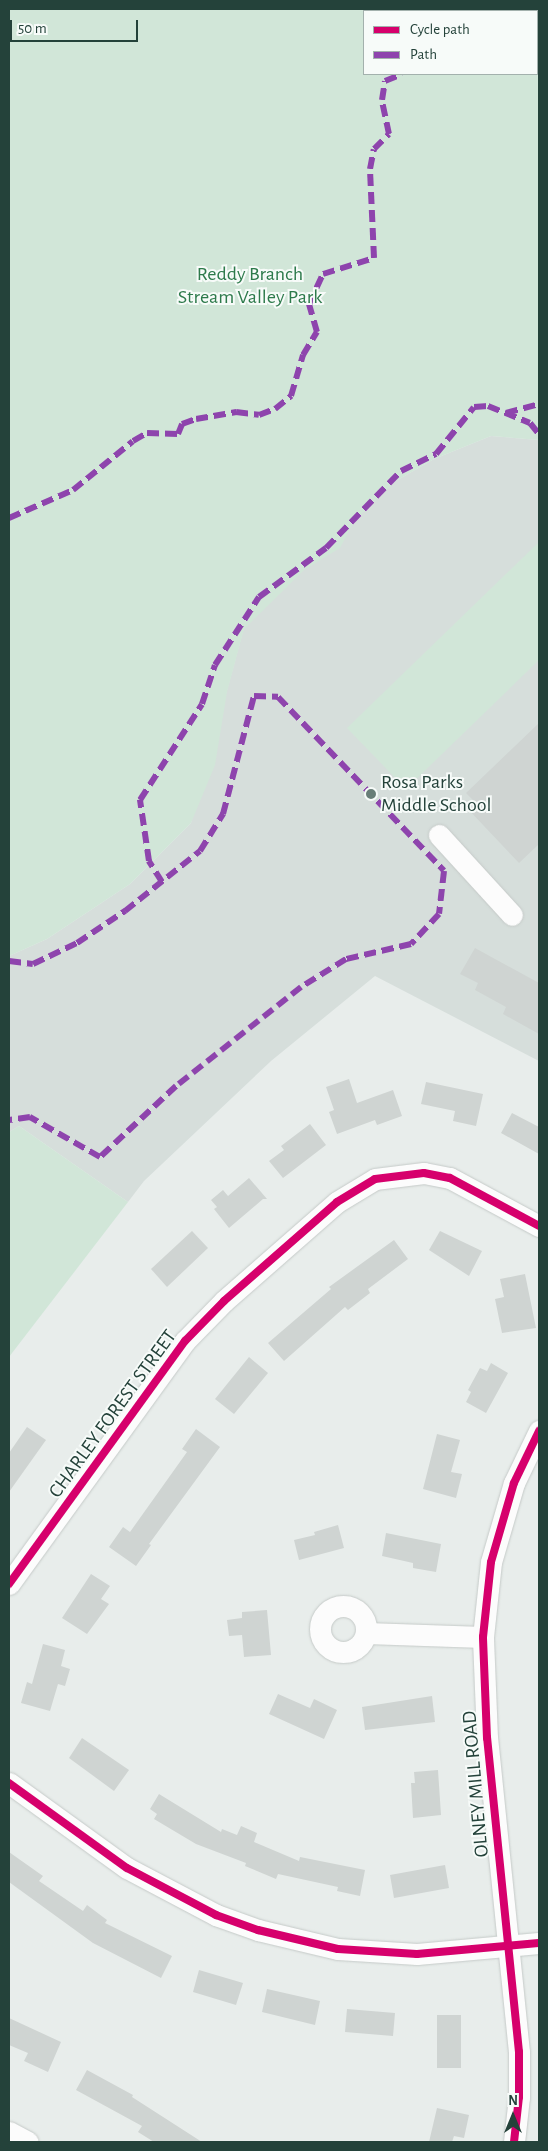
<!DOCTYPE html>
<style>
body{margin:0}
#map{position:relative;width:548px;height:2151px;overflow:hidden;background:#e8edeb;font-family:"Alegreya Sans",sans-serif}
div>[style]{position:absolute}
.built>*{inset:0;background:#d6dedb}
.green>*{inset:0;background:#d1e6d8}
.building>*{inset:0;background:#cfd4d2}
.roads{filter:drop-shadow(0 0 1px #c5cac8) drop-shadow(0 0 1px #c5cac8)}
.minor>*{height:21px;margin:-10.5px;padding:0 10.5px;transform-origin:10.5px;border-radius:10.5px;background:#fcfcfc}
.minor>.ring{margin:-10.5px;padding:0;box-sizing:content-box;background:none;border:21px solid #fcfcfc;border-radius:50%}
.quiet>*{height:6px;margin-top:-3px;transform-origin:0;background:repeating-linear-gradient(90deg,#8e44ad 0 12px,transparent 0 18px)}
.cycleway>*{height:8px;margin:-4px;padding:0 4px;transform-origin:4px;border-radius:4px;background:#d6006c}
.dots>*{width:14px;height:14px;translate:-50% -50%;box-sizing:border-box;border:2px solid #f7fbf9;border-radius:50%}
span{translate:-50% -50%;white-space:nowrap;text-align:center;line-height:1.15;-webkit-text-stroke:4px #f7fbf9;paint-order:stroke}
.park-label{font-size:20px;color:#2d7a4b}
.poi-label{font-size:20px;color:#24423a}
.left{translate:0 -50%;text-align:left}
.street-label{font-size:20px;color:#24423a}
.frame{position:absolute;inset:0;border:10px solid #24423a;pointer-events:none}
.legend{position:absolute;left:363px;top:10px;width:175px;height:65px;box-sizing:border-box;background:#f7fbf9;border:1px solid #a3b1ad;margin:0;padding:6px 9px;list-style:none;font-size:15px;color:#24423a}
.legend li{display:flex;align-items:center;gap:10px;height:25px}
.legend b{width:25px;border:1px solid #a3b1ad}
.north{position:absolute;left:488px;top:2091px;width:50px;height:50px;-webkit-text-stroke:4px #f7fbf9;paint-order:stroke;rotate:0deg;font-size:14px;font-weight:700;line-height:20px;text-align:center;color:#24423a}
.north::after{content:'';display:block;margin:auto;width:18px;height:22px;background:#24423a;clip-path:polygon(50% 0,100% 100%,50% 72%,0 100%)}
.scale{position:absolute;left:10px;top:20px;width:128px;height:22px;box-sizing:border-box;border:2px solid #24423a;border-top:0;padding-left:6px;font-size:15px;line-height:18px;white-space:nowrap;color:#24423a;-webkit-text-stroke:4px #f7fbf9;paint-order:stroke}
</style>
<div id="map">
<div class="built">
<div style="clip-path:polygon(491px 436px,539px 440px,539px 1061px,375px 976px,271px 1061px,144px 1181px,128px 1202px,19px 1126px,9px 1132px,9px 956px,47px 939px,130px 884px,191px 823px,245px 624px,368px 497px,434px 459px)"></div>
</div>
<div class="green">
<div style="clip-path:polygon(evenodd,9px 9px,539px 9px,539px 440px,491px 436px,434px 459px,396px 481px,354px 521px,340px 548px,304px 570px,244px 629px,227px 692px,215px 765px,191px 823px,130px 884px,47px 939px,9px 956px,9px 9px,537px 11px,537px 74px,364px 74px,364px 11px,537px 11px)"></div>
<div style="clip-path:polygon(539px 542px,539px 660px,406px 789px,347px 728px)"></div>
<div style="clip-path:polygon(19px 1126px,128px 1202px,9px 1357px,9px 1132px)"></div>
</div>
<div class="building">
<div style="clip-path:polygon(539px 723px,539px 844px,519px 863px,466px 807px,473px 800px,466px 793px)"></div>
<div style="clip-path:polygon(475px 948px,539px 983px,539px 1034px,503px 1014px,506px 1007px,475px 990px,478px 983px,460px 974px)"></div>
<div style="clip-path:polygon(349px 1079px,357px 1103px,393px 1090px,402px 1116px,377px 1125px,375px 1120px,337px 1134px,329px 1112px,334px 1110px,326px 1087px)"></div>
<div style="clip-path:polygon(426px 1082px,483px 1094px,476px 1126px,453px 1121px,455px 1111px,421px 1104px)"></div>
<div style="clip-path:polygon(512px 1113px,539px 1127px,539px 1154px,501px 1133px)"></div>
<div style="clip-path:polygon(310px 1124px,326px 1145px,283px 1178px,269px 1161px,284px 1150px,281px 1146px)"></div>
<div style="clip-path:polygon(249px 1178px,267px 1199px,263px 1199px,229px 1228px,214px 1209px,217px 1207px,211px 1200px,223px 1190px,228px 1196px)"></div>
<div style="clip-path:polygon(192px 1231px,208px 1248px,167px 1287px,151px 1269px)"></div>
<div style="clip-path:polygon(440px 1231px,482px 1251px,469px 1276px,429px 1250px)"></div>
<div style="clip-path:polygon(394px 1240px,408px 1259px,368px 1289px,370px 1293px,348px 1310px,345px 1307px,284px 1361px,268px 1343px,331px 1289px,329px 1287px)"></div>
<div style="clip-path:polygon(525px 1274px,536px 1328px,502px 1333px,495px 1299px,504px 1297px,500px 1279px)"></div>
<div style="clip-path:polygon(249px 1357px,268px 1373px,234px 1414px,215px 1399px)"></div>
<div style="clip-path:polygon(491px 1363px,508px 1373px,486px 1413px,466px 1402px,471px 1392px,468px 1390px,480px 1368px,487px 1371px)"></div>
<div style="clip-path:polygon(27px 1427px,46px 1440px,9px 1492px,9px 1453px)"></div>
<div style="clip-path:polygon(196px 1429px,220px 1447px,149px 1544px,151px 1545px,136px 1566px,109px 1547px,123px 1527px,130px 1532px,187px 1452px,182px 1449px)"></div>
<div style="clip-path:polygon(437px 1434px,460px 1440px,451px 1472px,462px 1474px,456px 1498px,423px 1489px)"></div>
<div style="clip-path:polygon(338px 1525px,344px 1548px,299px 1560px,294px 1540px,315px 1535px,314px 1532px)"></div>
<div style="clip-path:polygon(386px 1533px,441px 1544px,436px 1572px,413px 1568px,413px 1563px,382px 1556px)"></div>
<div style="clip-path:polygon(91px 1574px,110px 1586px,101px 1599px,109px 1604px,87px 1634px,62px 1618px)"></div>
<div style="clip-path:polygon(267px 1610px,271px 1655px,244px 1657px,242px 1635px,229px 1636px,227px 1620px,242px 1618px,242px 1612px)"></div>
<div style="clip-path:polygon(43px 1644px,65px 1650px,61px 1666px,70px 1669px,65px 1686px,58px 1684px,50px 1711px,21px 1703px,27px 1682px,32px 1684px)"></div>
<div style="clip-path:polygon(278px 1694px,310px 1708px,314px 1699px,337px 1710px,324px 1739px,269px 1714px)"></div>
<div style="clip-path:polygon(432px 1696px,435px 1722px,365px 1730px,362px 1707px)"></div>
<div style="clip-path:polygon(82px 1738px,129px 1770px,114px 1791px,69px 1758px)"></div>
<div style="clip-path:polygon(438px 1770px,441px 1815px,413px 1818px,411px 1783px,415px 1783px,414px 1772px)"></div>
<div style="clip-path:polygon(159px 1794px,221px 1832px,222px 1829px,237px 1835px,241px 1826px,257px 1833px,254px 1842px,299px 1861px,300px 1857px,365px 1870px,360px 1896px,337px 1891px,338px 1887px,278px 1874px,276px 1879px,245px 1866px,246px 1863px,196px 1844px,154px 1819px,157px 1814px,150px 1809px)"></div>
<div style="clip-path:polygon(9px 1852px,43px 1876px,39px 1881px,83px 1911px,87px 1905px,107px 1920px,105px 1923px,172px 1956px,161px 1978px,93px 1943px,9px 1882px)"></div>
<div style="clip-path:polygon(445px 1865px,449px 1888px,394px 1898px,390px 1875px)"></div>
<div style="clip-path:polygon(199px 1970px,243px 1983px,236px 2005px,193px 1992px)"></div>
<div style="clip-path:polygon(267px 1989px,320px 2001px,315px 2025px,262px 2012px)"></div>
<div style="clip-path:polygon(347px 2009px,395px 2013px,393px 2036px,345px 2032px)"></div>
<div style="clip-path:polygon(437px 2015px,461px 2015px,461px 2068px,437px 2068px)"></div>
<div style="clip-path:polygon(9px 2018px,61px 2042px,48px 2072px,24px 2061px,28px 2053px,9px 2045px)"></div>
<div style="clip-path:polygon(87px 2070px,133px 2095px,132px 2097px,202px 2142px,154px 2142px,138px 2132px,142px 2126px,76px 2090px)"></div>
<div style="clip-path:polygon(437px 2108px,469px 2115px,464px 2138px,454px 2136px,452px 2142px,429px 2142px)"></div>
</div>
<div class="roads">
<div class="minor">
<div style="left:439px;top:835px;width:108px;rotate:47.6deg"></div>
<div style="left:9px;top:1584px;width:300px;rotate:-54.1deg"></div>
<div style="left:185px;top:1341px;width:56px;rotate:-45.7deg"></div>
<div style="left:224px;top:1301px;width:150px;rotate:-41.2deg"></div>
<div style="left:337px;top:1202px;width:44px;rotate:-31.2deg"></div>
<div style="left:375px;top:1179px;width:49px;rotate:-7deg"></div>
<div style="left:424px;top:1173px;width:26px;rotate:11deg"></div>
<div style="left:450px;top:1178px;width:101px;rotate:28.3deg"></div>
<div class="ring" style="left:320px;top:1606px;width:25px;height:25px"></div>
<div style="left:366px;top:1633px;width:117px;rotate:2deg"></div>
<div style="left:9px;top:1783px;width:145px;rotate:35.8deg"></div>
<div style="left:127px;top:1868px;width:101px;rotate:27.8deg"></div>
<div style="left:216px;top:1915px;width:45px;rotate:19.7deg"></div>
<div style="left:258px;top:1930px;width:82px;rotate:13.4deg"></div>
<div style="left:338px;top:1949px;width:79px;rotate:3.6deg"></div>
<div style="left:417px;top:1954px;width:122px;rotate:-5.2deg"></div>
<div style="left:9px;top:2132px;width:21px;rotate:28deg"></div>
<div style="left:514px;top:2142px;width:45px;rotate:-83.7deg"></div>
<div style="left:519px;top:2097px;width:45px;rotate:-90deg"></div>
<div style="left:519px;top:2052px;width:316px;rotate:-95.8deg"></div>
<div style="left:487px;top:1738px;width:101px;rotate:-92.3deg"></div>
<div style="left:483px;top:1637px;width:75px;rotate:-83.9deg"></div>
<div style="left:491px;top:1562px;width:82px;rotate:-73.8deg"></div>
<div style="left:514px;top:1483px;width:58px;rotate:-64.3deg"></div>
</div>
</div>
<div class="quiet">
<div style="left:457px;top:11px;width:3px;rotate:-45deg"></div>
<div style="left:506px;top:413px;width:34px;rotate:-15deg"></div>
<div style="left:9px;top:518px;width:70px;rotate:-23.6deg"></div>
<div style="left:73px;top:490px;width:77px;rotate:-39.2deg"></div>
<div style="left:133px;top:441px;width:16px;rotate:-30deg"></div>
<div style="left:147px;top:433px;width:31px;rotate:2deg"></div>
<div style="left:178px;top:434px;width:11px;rotate:-68deg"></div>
<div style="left:182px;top:424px;width:15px;rotate:-20deg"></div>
<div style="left:196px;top:419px;width:41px;rotate:-9.9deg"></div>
<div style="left:236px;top:412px;width:23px;rotate:7deg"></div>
<div style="left:259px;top:415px;width:17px;rotate:-21deg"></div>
<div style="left:275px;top:409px;width:21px;rotate:-39deg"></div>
<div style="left:291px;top:396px;width:43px;rotate:-73.7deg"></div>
<div style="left:303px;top:355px;width:27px;rotate:-59deg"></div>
<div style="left:317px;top:332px;width:29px;rotate:-106deg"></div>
<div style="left:309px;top:304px;width:33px;rotate:-65deg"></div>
<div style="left:323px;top:274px;width:53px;rotate:-17.4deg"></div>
<div style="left:374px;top:258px;width:89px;rotate:-92.6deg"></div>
<div style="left:370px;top:169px;width:20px;rotate:-79deg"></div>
<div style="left:374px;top:149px;width:21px;rotate:-45deg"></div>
<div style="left:389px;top:134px;width:35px;rotate:-102deg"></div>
<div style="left:382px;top:100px;width:19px;rotate:-81deg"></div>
<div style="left:385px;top:81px;width:18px;rotate:-22deg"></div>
<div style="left:162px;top:882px;width:25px;rotate:-122deg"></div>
<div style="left:149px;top:861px;width:62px;rotate:-98.4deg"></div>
<div style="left:140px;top:800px;width:114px;rotate:-57.1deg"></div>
<div style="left:202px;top:704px;width:41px;rotate:-71.6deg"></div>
<div style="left:215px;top:665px;width:81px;rotate:-57.1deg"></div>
<div style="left:259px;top:597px;width:83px;rotate:-36.2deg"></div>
<div style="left:326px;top:548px;width:107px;rotate:-45.8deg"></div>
<div style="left:401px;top:471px;width:39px;rotate:-26deg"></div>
<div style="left:436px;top:454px;width:60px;rotate:-51deg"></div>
<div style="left:474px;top:407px;width:14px;rotate:-4deg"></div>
<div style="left:488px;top:406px;width:45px;rotate:22deg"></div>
<div style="left:530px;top:423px;width:14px;rotate:51deg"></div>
<div style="left:9px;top:961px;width:24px;rotate:7deg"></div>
<div style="left:33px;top:964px;width:49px;rotate:-25.5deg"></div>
<div style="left:77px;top:943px;width:58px;rotate:-33.7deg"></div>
<div style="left:125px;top:911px;width:96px;rotate:-38.7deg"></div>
<div style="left:200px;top:851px;width:44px;rotate:-58.1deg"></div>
<div style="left:223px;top:814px;width:122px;rotate:-75.3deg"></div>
<div style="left:254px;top:696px;width:24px;rotate:2deg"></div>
<div style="left:278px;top:697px;width:240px;rotate:46.3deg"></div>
<div style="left:444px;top:871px;width:43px;rotate:96.6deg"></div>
<div style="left:439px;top:914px;width:41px;rotate:133deg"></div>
<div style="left:411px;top:944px;width:67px;rotate:167deg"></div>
<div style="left:346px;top:959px;width:53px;rotate:148.1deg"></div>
<div style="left:301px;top:987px;width:159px;rotate:141.6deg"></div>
<div style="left:176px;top:1086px;width:104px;rotate:136.9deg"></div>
<div style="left:100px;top:1157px;width:81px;rotate:-150.3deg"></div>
<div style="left:30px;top:1117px;width:21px;rotate:172deg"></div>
</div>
<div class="cycleway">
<div style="left:9px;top:1584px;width:300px;rotate:-54.1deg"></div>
<div style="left:185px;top:1341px;width:56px;rotate:-45.7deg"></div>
<div style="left:224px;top:1301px;width:150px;rotate:-41.2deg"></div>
<div style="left:337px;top:1202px;width:44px;rotate:-31.2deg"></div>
<div style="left:375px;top:1179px;width:49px;rotate:-7deg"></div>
<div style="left:424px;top:1173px;width:26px;rotate:11deg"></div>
<div style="left:450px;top:1178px;width:101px;rotate:28.3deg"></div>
<div style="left:9px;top:1783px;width:145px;rotate:35.8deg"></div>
<div style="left:127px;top:1868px;width:101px;rotate:27.8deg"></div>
<div style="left:216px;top:1915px;width:45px;rotate:19.7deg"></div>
<div style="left:258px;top:1930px;width:82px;rotate:13.4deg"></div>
<div style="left:338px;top:1949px;width:79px;rotate:3.6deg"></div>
<div style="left:417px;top:1954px;width:122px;rotate:-5.2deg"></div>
<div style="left:514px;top:2142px;width:45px;rotate:-83.7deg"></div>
<div style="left:519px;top:2097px;width:45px;rotate:-90deg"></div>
<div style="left:519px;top:2052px;width:316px;rotate:-95.8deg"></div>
<div style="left:487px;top:1738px;width:101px;rotate:-92.3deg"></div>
<div style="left:483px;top:1637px;width:75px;rotate:-83.9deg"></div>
<div style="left:491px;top:1562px;width:82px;rotate:-73.8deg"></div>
<div style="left:514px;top:1483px;width:58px;rotate:-64.3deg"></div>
</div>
<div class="dots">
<div style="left:371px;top:794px;background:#697e78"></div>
</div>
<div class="park-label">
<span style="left:250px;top:286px">Reddy Branch<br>Stream Valley Park</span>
</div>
<div class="poi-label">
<span class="left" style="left:381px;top:794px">Rosa Parks<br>Middle School</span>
</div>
<div class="street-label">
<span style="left:113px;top:1414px;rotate:-54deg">CHARLEY FOREST STREET</span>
<span style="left:476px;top:1784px;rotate:-95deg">OLNEY MILL ROAD</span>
</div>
<div class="frame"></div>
<ul class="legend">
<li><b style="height:6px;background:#d6006c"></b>Cycle path</li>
<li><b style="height:6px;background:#8e44ad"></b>Path</li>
</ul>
<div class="north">N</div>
<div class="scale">50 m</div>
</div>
